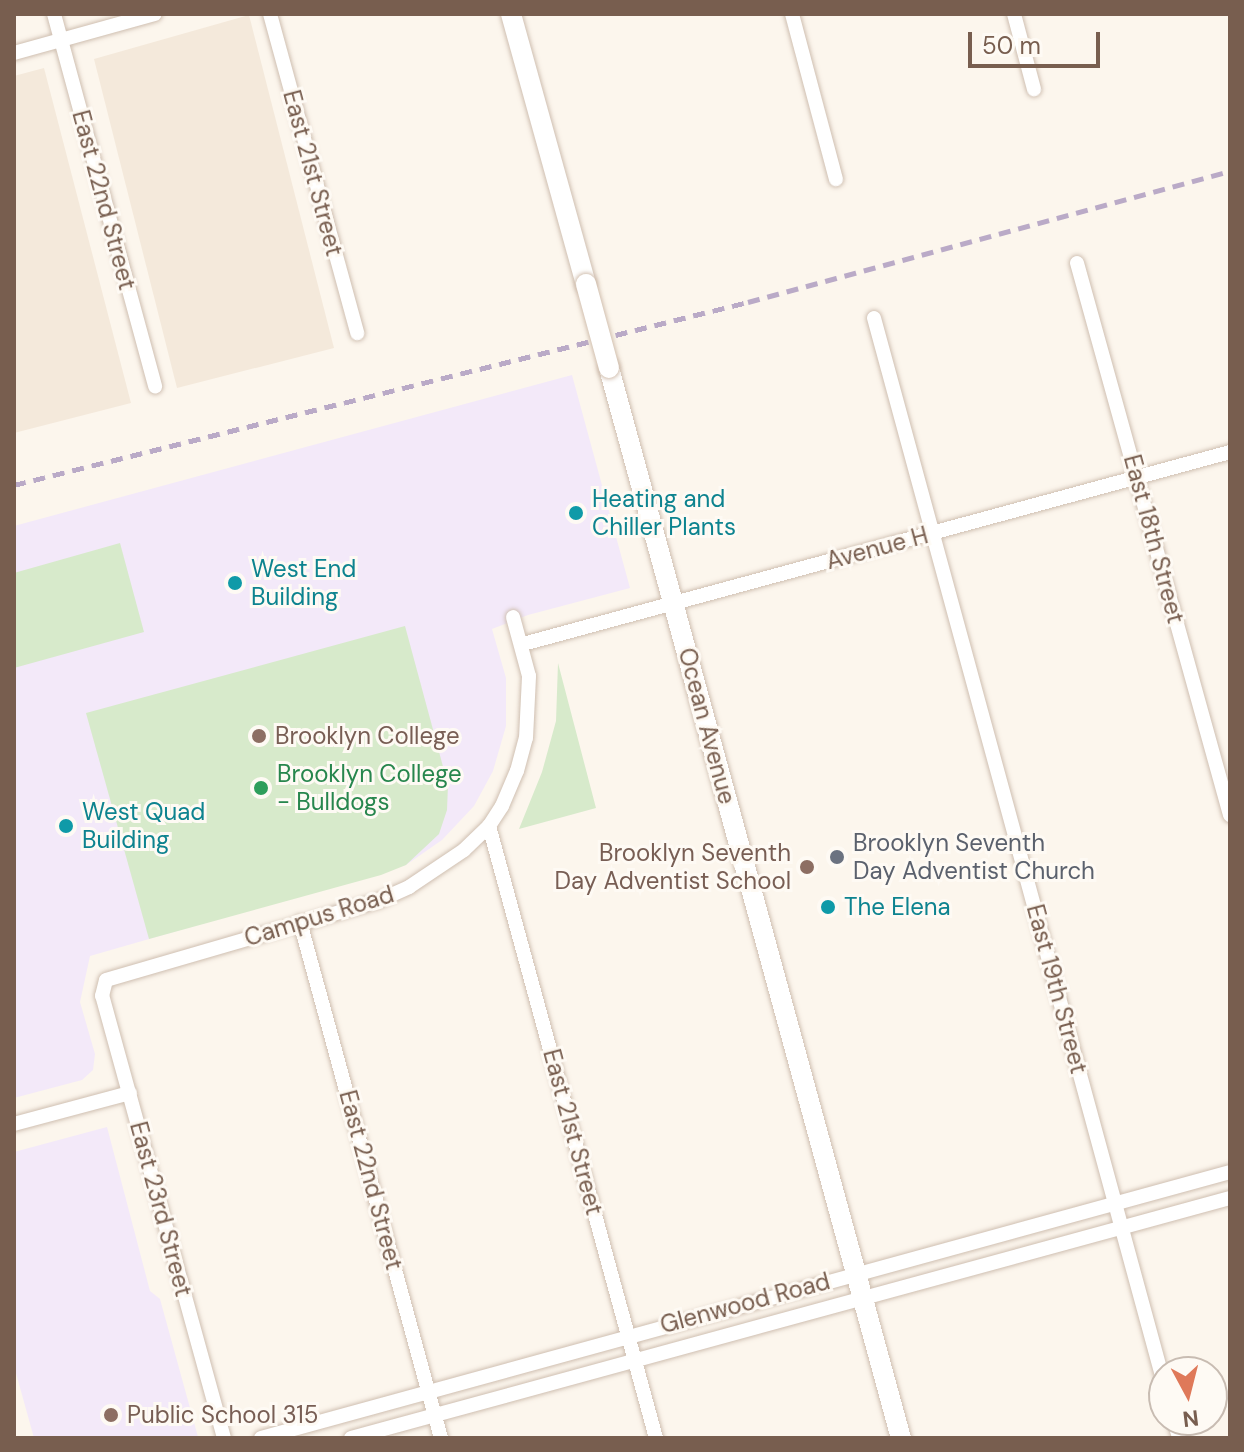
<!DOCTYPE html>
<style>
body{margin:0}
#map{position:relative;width:1244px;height:1452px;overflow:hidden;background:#fcf6ed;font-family:"DM Sans",sans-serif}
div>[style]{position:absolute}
.residential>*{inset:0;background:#f4e9db}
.education>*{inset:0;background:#f3e9f9}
.green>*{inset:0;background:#d7eacb}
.roads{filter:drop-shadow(0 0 2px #cfbfb1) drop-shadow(0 0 2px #cfbfb1)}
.street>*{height:14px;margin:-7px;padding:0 7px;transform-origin:7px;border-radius:7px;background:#fff}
.secondary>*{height:20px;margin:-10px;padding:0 10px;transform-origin:10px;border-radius:10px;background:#fff}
.rail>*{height:5px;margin-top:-2.5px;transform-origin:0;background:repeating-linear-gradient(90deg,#baaac7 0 12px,transparent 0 20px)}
.bridges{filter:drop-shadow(0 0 2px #d2c0b0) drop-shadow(0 0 2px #d2c0b0)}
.secondary-bridge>*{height:20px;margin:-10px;padding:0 10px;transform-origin:10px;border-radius:10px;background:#fff}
.dots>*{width:22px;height:22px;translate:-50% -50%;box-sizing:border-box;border:4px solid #fefaf4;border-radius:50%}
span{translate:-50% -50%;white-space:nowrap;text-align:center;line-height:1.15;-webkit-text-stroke:6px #fefaf4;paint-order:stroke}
.street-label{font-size:24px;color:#785e4f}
.culture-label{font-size:24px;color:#0d838f}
.left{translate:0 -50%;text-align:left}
.education-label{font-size:24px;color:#785e54}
.right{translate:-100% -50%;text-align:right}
.leisure-label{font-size:24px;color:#27864d}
.worship-label{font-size:24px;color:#5b616d}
.frame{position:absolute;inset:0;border:16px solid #785e4f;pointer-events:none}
.north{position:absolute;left:1148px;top:1356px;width:80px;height:80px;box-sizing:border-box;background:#fefaf4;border:2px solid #c8bcb2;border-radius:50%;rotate:173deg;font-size:22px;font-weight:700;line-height:32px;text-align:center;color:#785e4f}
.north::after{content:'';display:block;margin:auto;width:28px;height:36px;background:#df7959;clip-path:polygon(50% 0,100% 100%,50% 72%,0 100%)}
.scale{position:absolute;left:968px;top:32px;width:132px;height:36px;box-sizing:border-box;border:4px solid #785e4f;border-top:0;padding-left:10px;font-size:24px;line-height:28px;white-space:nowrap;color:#785e4f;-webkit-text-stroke:6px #fefaf4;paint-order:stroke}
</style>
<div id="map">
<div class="residential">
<div style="clip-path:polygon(249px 15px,334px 348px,177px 388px,94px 59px)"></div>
<div style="clip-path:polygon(44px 68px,131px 403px,14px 433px,14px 76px)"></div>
</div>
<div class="education">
<div style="clip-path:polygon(572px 375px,630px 588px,528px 615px,492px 629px,506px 678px,506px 726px,493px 771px,474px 806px,442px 840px,406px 865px,90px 956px,80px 1002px,95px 1054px,93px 1070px,82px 1080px,14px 1098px,14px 526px)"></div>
<div style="clip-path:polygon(107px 1127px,150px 1291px,160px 1299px,198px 1437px,34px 1438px,14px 1366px,14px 1152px)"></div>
</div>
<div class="green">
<div style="clip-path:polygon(120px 543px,144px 632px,14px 668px,14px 573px)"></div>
<div style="clip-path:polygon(405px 626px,448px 785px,447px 810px,439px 834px,406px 865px,381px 875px,149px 939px,86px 713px)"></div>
<div style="clip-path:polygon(558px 663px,596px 808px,519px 829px,542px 772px,556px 721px)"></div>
</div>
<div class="roads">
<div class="street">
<div style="left:54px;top:14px;width:386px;rotate:74.8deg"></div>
<div style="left:270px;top:14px;width:331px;rotate:74.7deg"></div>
<div style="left:792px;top:14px;width:171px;rotate:75.1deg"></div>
<div style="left:1014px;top:14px;width:78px;rotate:75.1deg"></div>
<div style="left:14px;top:53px;width:146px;rotate:-15.5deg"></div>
<div style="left:1077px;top:263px;width:573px;rotate:74.51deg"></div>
<div style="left:874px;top:318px;width:1104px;rotate:74.77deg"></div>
<div style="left:523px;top:644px;width:733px;rotate:-15.19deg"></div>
<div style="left:489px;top:826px;width:634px;rotate:74.74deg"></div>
<div style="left:300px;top:922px;width:535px;rotate:74.72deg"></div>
<div style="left:14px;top:1124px;width:120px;rotate:-15deg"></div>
<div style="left:1174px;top:1420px;width:19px;rotate:74deg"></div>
<div style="left:224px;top:1438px;width:459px;rotate:-105.4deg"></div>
<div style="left:102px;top:996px;width:16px;rotate:-76deg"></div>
<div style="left:106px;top:980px;width:283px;rotate:-16.2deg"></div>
<div style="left:378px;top:901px;width:34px;rotate:-24deg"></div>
<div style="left:409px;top:887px;width:66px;rotate:-33.9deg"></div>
<div style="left:464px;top:850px;width:35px;rotate:-44deg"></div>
<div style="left:489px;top:826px;width:24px;rotate:-57deg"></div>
<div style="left:502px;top:806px;width:38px;rotate:-67deg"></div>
<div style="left:517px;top:771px;width:34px;rotate:-75deg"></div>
<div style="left:526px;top:738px;width:62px;rotate:-87.2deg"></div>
<div style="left:529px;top:676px;width:61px;rotate:-105.2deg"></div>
<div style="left:261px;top:1438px;width:1005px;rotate:-15.35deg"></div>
<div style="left:351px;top:1438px;width:911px;rotate:-15.27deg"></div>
</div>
<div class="secondary">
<div style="left:511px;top:14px;width:280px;rotate:74.5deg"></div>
<div style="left:609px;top:368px;width:1109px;rotate:74.74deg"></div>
</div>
</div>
<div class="rail">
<div style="left:14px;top:485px;width:756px;rotate:-14deg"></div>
<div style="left:748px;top:302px;width:499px;rotate:-15.2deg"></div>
</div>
<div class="bridges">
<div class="secondary-bridge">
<div style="left:586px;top:284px;width:87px;rotate:74.7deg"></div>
</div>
</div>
<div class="dots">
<div style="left:576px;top:513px;background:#0f9aa8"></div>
<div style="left:235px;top:583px;background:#0f9aa8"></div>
<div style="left:259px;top:736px;background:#8d6e63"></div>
<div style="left:261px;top:788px;background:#2e9e5b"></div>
<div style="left:66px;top:826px;background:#0f9aa8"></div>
<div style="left:837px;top:857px;background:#6b7280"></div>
<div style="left:807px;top:867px;background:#8d6e63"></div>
<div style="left:828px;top:907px;background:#0f9aa8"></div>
<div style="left:111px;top:1415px;background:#8d6e63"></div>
</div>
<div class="street-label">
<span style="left:313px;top:173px;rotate:75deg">East 21st Street</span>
<span style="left:104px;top:200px;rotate:75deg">East 22nd Street</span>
<span style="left:1154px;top:539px;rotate:75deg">East 18th Street</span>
<span style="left:877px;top:548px;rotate:-15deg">Avenue H</span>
<span style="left:707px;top:726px;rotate:75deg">Ocean Avenue</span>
<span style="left:319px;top:916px;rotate:-17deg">Campus Road</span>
<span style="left:1057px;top:989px;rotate:75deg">East 19th Street</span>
<span style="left:573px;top:1132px;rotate:75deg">East 21st Street</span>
<span style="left:371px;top:1180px;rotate:75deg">East 22nd Street</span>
<span style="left:161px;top:1209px;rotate:75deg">East 23rd Street</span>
<span style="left:745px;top:1303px;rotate:-15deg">Glenwood Road</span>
</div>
<div class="culture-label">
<span class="left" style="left:592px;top:513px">Heating and<br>Chiller Plants</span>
<span class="left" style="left:251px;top:583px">West End<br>Building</span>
<span class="left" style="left:82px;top:826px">West Quad<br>Building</span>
<span class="left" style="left:844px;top:907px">The Elena</span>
</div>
<div class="education-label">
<span class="left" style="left:275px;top:736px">Brooklyn College</span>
<span class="right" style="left:791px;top:867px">Brooklyn Seventh<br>Day Adventist School</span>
<span class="left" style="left:127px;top:1415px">Public School 315</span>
</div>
<div class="leisure-label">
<span class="left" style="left:277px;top:788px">Brooklyn College<br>- Bulldogs</span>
</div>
<div class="worship-label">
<span class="left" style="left:853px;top:857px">Brooklyn Seventh<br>Day Adventist Church</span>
</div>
<div class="frame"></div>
<div class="north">N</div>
<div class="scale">50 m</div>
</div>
